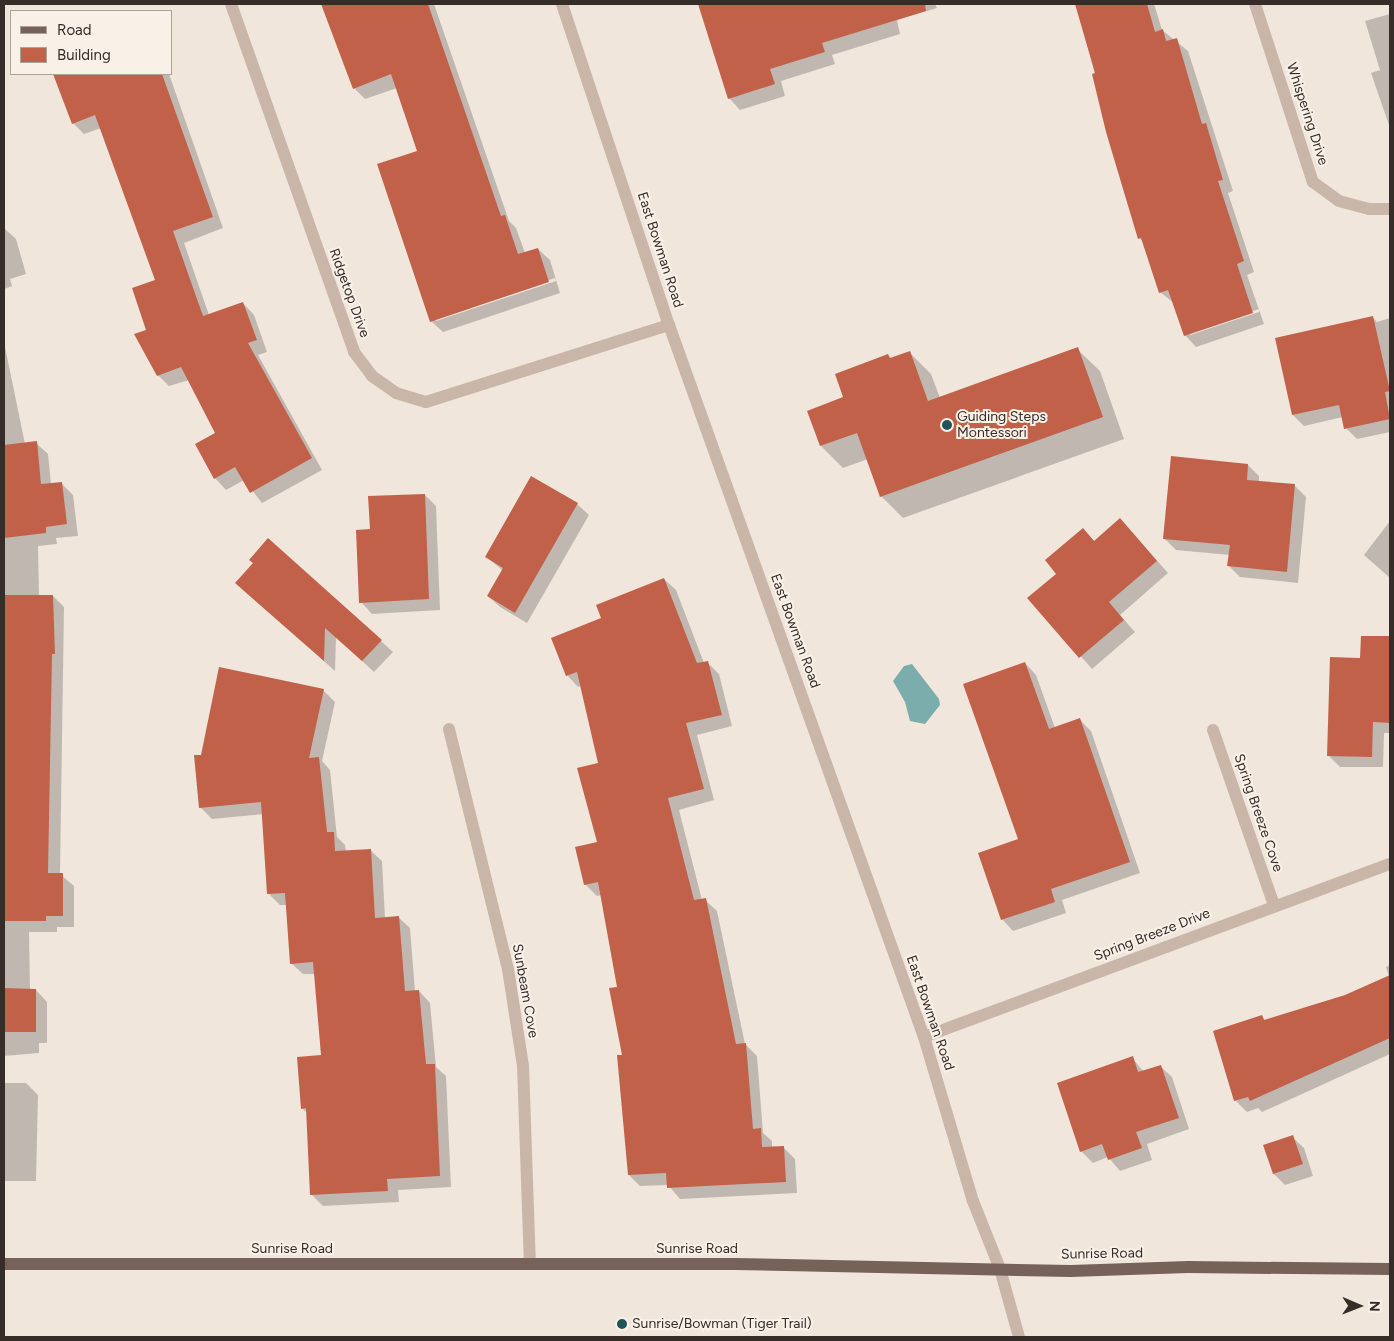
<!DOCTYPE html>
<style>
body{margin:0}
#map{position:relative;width:1394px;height:1341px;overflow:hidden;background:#f1e6dc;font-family:Figtree,sans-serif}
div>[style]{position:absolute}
.water>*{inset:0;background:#7badad}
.shadow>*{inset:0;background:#0003}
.building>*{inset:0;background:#c26149}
.minor>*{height:12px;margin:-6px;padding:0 6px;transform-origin:6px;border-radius:6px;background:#c9b6a8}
.major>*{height:12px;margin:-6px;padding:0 6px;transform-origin:6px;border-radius:6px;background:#776259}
.dots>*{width:14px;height:14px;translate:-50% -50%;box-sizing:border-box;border:2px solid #f9f0e8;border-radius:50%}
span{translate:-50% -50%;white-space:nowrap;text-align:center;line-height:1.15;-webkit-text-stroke:4px #f9f0e8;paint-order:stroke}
.street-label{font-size:14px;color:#362c28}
.poi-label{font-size:14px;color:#362c28}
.left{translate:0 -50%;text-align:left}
.frame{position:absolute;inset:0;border:5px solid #362c28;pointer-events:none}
.legend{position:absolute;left:10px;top:10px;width:162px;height:65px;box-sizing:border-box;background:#f9f0e8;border:1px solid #aba29b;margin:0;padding:6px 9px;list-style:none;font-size:15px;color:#362c28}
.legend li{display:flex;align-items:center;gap:10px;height:25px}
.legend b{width:25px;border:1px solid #aba29b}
.north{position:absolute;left:1334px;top:1281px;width:50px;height:50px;-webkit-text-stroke:4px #f9f0e8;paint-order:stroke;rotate:91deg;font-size:14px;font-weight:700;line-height:20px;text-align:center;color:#362c28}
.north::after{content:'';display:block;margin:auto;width:18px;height:22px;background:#362c28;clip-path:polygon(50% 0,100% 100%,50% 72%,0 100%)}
</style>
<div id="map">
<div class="water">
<div style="clip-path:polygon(912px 664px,939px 699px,940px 705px,925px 724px,910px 721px,905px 702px,893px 681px,904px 666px)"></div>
</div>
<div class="shadow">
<div style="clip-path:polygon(evenodd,323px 4px,434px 4px,509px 221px,516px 228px,525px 253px,538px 249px,550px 260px,560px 293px,443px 332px,431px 321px,418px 152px,397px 88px,365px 99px,354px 88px,323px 4px,555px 278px,556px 281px,436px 321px,436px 318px,555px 278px)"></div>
<div style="clip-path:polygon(700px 4px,935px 4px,937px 8px,897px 20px,900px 34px,832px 55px,835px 64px,781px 81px,785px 96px,740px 110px,729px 98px)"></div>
<div style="clip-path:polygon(evenodd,1076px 4px,1154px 4px,1162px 30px,1188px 51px,1233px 191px,1228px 193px,1254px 272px,1247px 275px,1264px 324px,1196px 347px,1185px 335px,1174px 303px,1160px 292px,1144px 243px,1140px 238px,1076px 4px,1259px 309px,1259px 312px,1190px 335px,1190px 332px,1259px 309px)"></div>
<div style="clip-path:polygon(1390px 14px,1390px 128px,1371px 73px,1380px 70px,1365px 21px)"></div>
<div style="clip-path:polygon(55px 74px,169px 74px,223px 228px,184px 243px,209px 315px,243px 303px,254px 315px,267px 352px,258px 355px,322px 470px,262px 503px,244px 480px,226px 490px,215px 478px,217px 433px,189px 380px,169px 386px,158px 375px,148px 331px,156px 281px,101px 128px,84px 134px,73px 123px)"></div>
<div style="clip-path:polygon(4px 228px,16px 239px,26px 274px,10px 279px,12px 286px,4px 289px)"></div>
<div style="clip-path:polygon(1373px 318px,1377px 322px,1390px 318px,1390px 432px,1357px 439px,1346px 428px,1343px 417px,1304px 426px,1293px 415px)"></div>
<div style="clip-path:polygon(4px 342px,25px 444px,36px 443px,48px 454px,51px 484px,61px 483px,73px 495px,78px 536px,56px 538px,57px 544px,38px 546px,39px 596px,53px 596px,64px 607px,60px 874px,74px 886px,74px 927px,57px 927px,57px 932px,29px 932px,30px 990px,36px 990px,47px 1002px,47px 1043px,39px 1043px,39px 1053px,4px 1056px)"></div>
<div style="clip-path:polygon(1077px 349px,1100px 371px,1124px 439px,903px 518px,881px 496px,868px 459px,843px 468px,821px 446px,809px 411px,845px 398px,888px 356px,891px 359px,909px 352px,931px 374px,940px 398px)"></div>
<div style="clip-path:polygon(1248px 465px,1259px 476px,1259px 482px,1295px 486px,1306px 497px,1298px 583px,1240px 577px,1229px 566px,1230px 555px,1176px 550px,1165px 539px)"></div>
<div style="clip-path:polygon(425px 495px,436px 506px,440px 610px,372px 614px,361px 602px,371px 530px)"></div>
<div style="clip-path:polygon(577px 504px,589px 515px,527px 623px,500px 607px,488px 596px,503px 571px,487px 557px)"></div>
<div style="clip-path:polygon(1390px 521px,1390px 578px,1364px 555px)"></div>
<div style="clip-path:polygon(1083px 529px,1095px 542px,1132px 532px,1168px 573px,1120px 615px,1135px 632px,1092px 669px,1029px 598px,1058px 574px)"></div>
<div style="clip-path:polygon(254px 563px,381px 641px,393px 652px,374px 672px,336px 637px,335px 671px,248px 594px)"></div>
<div style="clip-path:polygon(664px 579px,676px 590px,704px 663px,707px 662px,719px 674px,732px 726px,697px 735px,714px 800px,679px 810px,702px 900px,705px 900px,717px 911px,745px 1044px,757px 1056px,763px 1133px,772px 1141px,772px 1148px,783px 1147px,795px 1159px,797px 1193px,680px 1199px,668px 1185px,640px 1186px,629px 1175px,619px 988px,601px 895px,597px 896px,585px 884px,598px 843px,600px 764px,581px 686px,578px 687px,567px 675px,602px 619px)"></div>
<div style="clip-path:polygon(1362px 637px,1390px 637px,1390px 733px,1384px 733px,1383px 767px,1340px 767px,1328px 755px,1361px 659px)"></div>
<div style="clip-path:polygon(1025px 663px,1036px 675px,1055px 728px,1079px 719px,1091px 731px,1140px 873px,1062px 900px,1066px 913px,1013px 931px,1002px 919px,1020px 840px)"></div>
<div style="clip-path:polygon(323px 690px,335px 702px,322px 761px,330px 770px,337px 837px,345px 845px,346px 852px,370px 850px,382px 861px,385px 918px,398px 917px,410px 928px,415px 992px,419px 991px,430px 1003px,436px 1067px,446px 1076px,451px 1187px,398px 1190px,399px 1202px,323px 1206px,311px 1194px,307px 1113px,302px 1108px,323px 1056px,315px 974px,303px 974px,291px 963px,287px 905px,280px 905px,269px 894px,263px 814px,212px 819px,200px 807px,202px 756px)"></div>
<div style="clip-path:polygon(1390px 965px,1390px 1054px,1262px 1112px,1258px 1108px,1247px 1112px,1235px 1100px,1262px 1017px,1266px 1021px,1345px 997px,1389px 977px,1386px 967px)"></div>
<div style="clip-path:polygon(1132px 1058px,1144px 1072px,1160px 1066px,1172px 1077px,1189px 1129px,1147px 1144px,1152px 1160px,1120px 1171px,1108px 1157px,1093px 1163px,1081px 1151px)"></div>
<div style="clip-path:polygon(4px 1083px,26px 1083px,38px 1095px,36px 1181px,4px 1181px)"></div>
<div style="clip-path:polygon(1292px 1137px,1304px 1148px,1313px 1176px,1285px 1185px,1274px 1174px,1265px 1146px)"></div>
</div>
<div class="building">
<div style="clip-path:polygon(321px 4px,428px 4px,501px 216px,505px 215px,518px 254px,538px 248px,549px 282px,430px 322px,377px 164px,417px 151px,391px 74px,353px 89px)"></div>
<div style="clip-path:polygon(698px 4px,925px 4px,926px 11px,822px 43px,825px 52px,770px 69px,775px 84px,728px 99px)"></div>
<div style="clip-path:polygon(1075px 4px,1147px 4px,1155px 32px,1163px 29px,1166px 41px,1177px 38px,1202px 124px,1206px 123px,1223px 180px,1218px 181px,1244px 261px,1237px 264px,1253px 313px,1184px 336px,1168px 290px,1159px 293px,1141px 238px,1138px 239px,1106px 132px,1092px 74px,1095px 73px)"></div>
<div style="clip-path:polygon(53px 74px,162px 74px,213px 217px,173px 231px,203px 316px,243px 302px,257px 340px,248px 343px,312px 458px,250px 493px,235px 467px,214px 479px,195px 444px,215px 433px,181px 367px,157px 376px,134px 334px,146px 330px,132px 288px,155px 280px,95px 115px,72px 124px)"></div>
<div style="clip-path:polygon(1373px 316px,1390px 391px,1385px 392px,1390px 419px,1344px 429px,1339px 405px,1292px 415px,1275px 338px)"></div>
<div style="clip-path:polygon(1078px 347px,1103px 417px,880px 497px,857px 433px,820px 446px,807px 411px,843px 397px,835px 374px,888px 354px,890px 358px,910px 351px,928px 401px)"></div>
<div style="clip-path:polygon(37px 441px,41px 484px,62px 482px,67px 524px,46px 527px,46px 533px,4px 538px,4px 445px)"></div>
<div style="clip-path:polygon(1171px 456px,1248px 464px,1247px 480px,1295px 484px,1287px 572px,1227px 566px,1230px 545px,1163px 539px)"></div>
<div style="clip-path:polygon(531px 476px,578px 503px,515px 613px,487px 596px,503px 568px,485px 557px)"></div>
<div style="clip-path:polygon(425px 494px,429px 599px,359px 603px,356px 530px,370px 529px,368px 496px)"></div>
<div style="clip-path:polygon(1120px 518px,1157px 561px,1109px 602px,1124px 620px,1079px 658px,1027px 598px,1056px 574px,1045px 560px,1083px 528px,1094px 541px)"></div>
<div style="clip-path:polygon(268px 538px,382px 640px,362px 661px,325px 628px,324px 661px,235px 583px,253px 563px,249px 560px)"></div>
<div style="clip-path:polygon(664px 578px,697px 663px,708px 661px,722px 715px,686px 723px,704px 789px,668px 798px,694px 900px,706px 898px,736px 1044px,746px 1043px,753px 1129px,761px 1128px,762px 1147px,784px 1146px,786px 1182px,667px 1188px,666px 1173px,628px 1175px,617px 1055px,622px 1055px,609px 988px,617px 987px,598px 882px,584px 885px,575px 847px,597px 842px,577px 768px,598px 763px,577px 672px,566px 676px,551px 638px,601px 618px,596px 605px)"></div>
<div style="clip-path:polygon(4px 595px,53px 595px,55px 654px,52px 654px,48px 873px,63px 873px,63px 916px,46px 916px,46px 921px,4px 921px)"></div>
<div style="clip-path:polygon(1361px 636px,1390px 636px,1390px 723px,1373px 722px,1372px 757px,1327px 756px,1330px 657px,1360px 658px)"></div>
<div style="clip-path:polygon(1025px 662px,1049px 729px,1080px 718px,1130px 862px,1051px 889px,1055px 902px,1001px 920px,978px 853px,1018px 839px,963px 684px)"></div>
<div style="clip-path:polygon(219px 667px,324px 689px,309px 758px,319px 757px,327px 832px,334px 832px,335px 851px,371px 849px,375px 918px,399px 916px,405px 991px,419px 990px,426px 1064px,435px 1064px,440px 1176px,387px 1179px,388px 1191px,310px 1195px,306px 1108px,301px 1109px,297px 1057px,321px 1055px,313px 962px,290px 964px,285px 893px,267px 894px,261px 802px,199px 808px,194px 755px,201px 755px)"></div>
<div style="clip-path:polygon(1390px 975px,1390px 1038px,1250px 1101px,1248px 1097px,1234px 1101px,1213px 1031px,1262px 1015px,1264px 1020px,1345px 995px)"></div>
<div style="clip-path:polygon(4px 988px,36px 989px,36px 1032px,4px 1032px)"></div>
<div style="clip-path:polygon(1133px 1056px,1138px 1072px,1161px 1065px,1179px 1118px,1136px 1132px,1142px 1148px,1108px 1160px,1102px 1144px,1080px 1152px,1057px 1083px)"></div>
<div style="clip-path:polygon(1293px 1135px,1303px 1164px,1273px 1174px,1263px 1145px)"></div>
</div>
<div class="minor">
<div style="left:231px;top:4px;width:369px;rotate:70.5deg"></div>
<div style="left:354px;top:352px;width:30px;rotate:53deg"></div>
<div style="left:372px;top:376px;width:29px;rotate:35deg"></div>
<div style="left:396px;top:393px;width:31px;rotate:17deg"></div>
<div style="left:426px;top:402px;width:255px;rotate:-17.6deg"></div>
<div style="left:562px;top:4px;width:338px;rotate:71.6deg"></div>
<div style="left:669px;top:325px;width:756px;rotate:70.3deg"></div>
<div style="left:924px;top:1037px;width:171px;rotate:73.4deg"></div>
<div style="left:973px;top:1201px;width:73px;rotate:68.3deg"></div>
<div style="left:1000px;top:1269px;width:71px;rotate:74.4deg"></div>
<div style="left:1255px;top:4px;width:187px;rotate:72deg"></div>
<div style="left:1313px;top:182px;width:32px;rotate:36deg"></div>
<div style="left:1339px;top:201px;width:31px;rotate:15deg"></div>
<div style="left:1369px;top:209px;width:21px"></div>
<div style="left:449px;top:729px;width:247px;rotate:76.2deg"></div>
<div style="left:508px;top:969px;width:98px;rotate:81.2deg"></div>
<div style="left:523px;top:1066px;width:198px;rotate:88deg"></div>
<div style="left:1213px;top:730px;width:185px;rotate:70.8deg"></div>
<div style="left:924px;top:1037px;width:497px;rotate:-20.4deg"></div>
</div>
<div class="major">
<div style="left:4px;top:1264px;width:731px"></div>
<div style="left:735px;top:1264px;width:336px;rotate:1.2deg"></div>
<div style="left:1071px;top:1271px;width:117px;rotate:-2deg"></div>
<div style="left:1188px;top:1267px;width:202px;rotate:0.6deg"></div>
</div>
<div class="dots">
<div style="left:947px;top:425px;background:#1f5456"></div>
<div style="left:622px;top:1324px;background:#1f5456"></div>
</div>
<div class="street-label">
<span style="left:1307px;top:114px;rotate:72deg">Whispering Drive</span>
<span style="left:660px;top:250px;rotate:72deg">East Bowman Road</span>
<span style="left:349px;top:293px;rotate:70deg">Ridgetop Drive</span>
<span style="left:795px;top:631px;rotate:70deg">East Bowman Road</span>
<span style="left:1258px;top:813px;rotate:71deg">Spring Breeze Cove</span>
<span style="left:1152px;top:935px;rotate:-21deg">Spring Breeze Drive</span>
<span style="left:525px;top:991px;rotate:80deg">Sunbeam Cove</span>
<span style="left:930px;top:1013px;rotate:71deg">East Bowman Road</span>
<span style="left:292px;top:1249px">Sunrise Road</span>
<span style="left:697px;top:1249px">Sunrise Road</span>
<span style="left:1102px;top:1254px;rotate:-1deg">Sunrise Road</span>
</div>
<div class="poi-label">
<span class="left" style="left:957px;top:425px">Guiding Steps<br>Montessori</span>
<span class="left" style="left:632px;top:1324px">Sunrise/Bowman (Tiger Trail)</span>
</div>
<div class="frame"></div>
<ul class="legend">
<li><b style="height:6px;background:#776259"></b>Road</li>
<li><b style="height:14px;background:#c26149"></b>Building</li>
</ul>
<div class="north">N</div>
</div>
